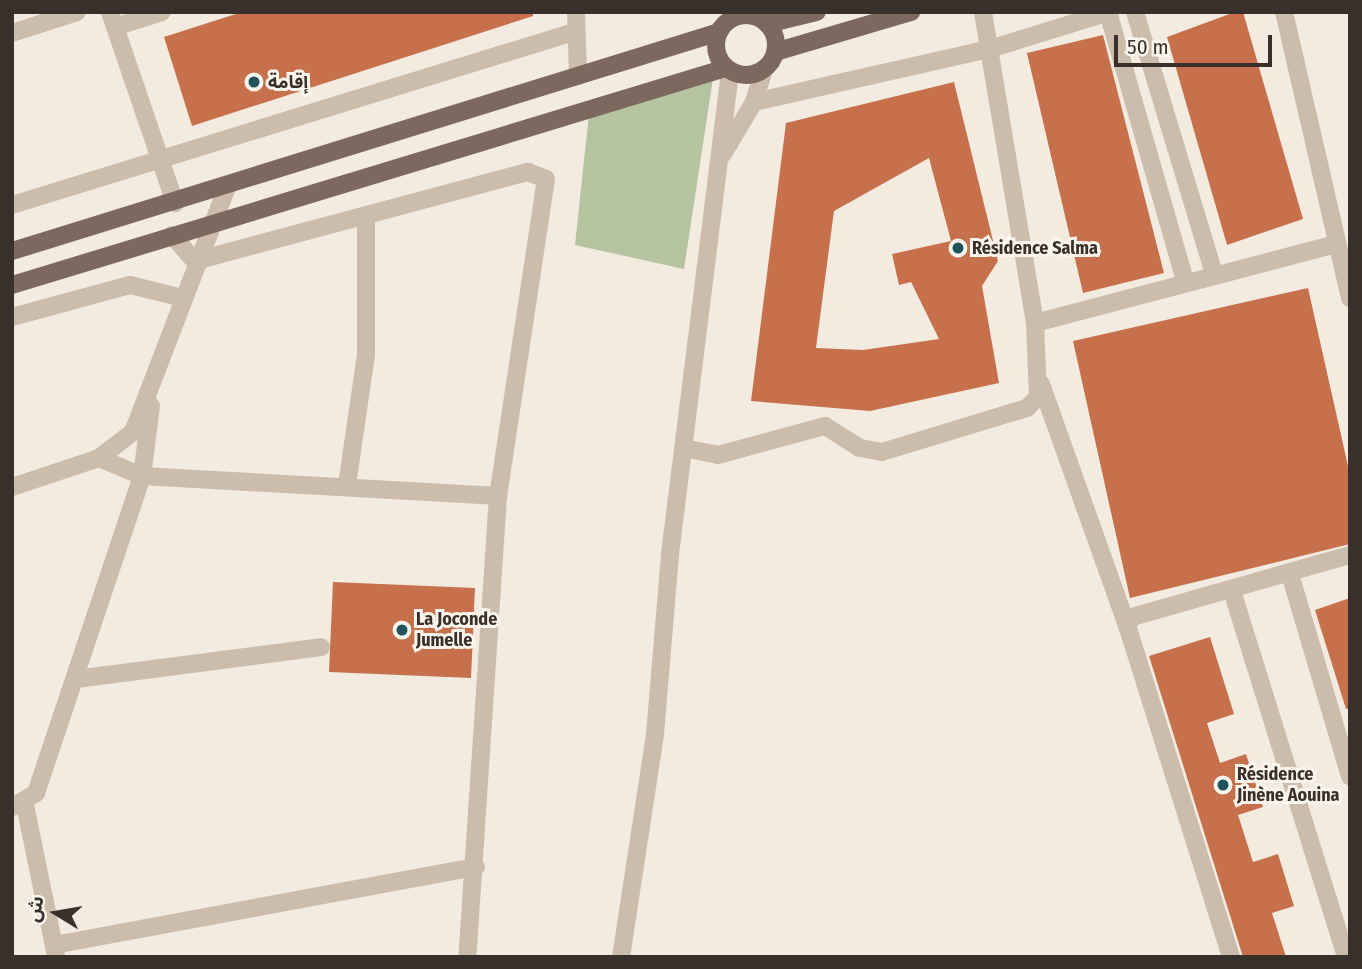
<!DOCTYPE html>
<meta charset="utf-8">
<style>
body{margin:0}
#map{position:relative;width:1362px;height:969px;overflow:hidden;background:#f3ebe0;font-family:"Fira Sans Condensed","Noto Sans Arabic",sans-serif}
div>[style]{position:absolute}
.green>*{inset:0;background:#b5c3a0}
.building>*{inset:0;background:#c6704c}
.minor>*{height:18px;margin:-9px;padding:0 9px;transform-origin:9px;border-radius:9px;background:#ccbcac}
.major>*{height:18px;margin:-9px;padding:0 9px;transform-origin:9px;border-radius:9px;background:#7c685c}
.major>.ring{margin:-9px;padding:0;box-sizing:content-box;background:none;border:18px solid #7c685c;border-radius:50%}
.dots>*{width:19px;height:19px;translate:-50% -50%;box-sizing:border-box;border:4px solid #faf5ed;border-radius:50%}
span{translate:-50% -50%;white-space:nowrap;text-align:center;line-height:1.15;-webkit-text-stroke:6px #faf5ed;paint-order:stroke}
.poi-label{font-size:18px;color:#3a302b;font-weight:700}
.left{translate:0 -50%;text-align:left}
.frame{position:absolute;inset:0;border:14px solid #3a302b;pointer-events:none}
.north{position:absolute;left:21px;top:878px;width:70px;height:70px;-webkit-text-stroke:5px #faf5ed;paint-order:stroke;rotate:281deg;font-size:19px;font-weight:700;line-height:28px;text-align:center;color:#3a302b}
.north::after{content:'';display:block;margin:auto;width:24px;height:32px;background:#3a302b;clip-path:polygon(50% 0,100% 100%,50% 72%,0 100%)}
.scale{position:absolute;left:1114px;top:35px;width:158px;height:32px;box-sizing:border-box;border:4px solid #3a302b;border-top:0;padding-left:9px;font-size:21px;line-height:24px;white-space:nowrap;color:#3a302b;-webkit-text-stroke:5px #faf5ed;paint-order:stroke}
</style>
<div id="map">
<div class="green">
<div style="clip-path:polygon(713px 78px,684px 269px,575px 245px,589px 114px)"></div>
</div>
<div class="building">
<div style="clip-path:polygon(242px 12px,533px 12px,533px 16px,192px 126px,164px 37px)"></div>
<div style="clip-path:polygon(1235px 12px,1243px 12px,1303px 219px,1227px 245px,1167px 37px)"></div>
<div style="clip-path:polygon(1103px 35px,1164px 273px,1083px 293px,1027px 53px)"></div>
<div style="clip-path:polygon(evenodd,954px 82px,998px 261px,982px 286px,999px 383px,870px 411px,751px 401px,786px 123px,954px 82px,929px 158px,951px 241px,892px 254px,899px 285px,911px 282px,939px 339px,863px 350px,816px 348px,834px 211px,929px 158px)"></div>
<div style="clip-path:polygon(1308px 288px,1350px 475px,1350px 544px,1130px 598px,1073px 341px)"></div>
<div style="clip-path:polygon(333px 582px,475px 588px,471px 678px,329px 672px)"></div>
<div style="clip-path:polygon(1350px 598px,1350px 709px,1346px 709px,1315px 610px)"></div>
<div style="clip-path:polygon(1210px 637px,1234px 714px,1207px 723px,1220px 763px,1246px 754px,1263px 807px,1238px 815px,1253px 862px,1278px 854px,1294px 906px,1272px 913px,1286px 957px,1243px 957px,1149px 656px)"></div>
</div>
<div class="minor">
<div style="left:110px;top:12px;width:202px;rotate:71.2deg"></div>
<div style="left:576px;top:12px;width:64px;rotate:88.2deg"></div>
<div style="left:1108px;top:12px;width:280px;rotate:74deg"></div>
<div style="left:1135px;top:12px;width:273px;rotate:73.2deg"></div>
<div style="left:1284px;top:12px;width:294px;rotate:77deg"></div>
<div style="left:741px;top:15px;width:3px;rotate:-90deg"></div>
<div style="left:115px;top:27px;width:49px;rotate:-17.7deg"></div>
<div style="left:12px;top:33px;width:68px;rotate:-17.9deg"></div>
<div style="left:754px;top:102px;width:242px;rotate:-12.7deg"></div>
<div style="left:990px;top:49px;width:125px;rotate:-17.3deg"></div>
<div style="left:723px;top:154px;width:61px;rotate:-59.2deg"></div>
<div style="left:754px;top:102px;width:34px;rotate:-73deg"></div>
<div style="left:12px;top:205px;width:588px;rotate:-17.11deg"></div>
<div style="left:172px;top:235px;width:35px;rotate:49deg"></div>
<div style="left:195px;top:261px;width:345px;rotate:-15deg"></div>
<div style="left:528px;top:172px;width:19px;rotate:21deg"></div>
<div style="left:546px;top:179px;width:321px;rotate:98.6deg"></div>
<div style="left:498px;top:496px;width:462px;rotate:93.8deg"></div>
<div style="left:12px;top:317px;width:122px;rotate:-15.2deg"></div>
<div style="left:130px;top:285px;width:55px;rotate:13.8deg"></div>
<div style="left:1035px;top:323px;width:312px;rotate:-14.7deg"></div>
<div style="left:1041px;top:384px;width:257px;rotate:70.4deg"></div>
<div style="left:151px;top:406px;width:71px;rotate:97.3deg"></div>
<div style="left:142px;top:476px;width:357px;rotate:3.2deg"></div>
<div style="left:683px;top:448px;width:36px;rotate:11deg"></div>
<div style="left:718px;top:455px;width:111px;rotate:-15.2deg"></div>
<div style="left:825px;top:426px;width:41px;rotate:32.2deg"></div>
<div style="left:860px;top:448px;width:22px;rotate:10deg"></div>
<div style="left:882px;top:452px;width:152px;rotate:-16.9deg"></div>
<div style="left:1027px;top:408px;width:16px;rotate:-45deg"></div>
<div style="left:1038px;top:397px;width:74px;rotate:-92.3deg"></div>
<div style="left:1035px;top:323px;width:315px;rotate:-99.5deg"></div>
<div style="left:347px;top:485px;width:131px;rotate:-81.7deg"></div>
<div style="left:366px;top:355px;width:137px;rotate:-90deg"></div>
<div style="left:12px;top:487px;width:92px;rotate:-18.4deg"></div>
<div style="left:1290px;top:574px;width:211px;rotate:73.5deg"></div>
<div style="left:1233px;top:594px;width:380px;rotate:72.7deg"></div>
<div style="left:76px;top:679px;width:247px;rotate:-7.4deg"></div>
<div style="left:25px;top:805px;width:154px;rotate:78.4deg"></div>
<div style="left:12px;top:807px;width:28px;rotate:-30deg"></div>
<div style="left:36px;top:793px;width:334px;rotate:-71.5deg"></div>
<div style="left:142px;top:476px;width:47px;rotate:-157.3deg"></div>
<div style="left:99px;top:458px;width:43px;rotate:-37.4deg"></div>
<div style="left:133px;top:432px;width:265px;rotate:-69deg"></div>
<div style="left:54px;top:945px;width:429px;rotate:-10.5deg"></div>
<div style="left:621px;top:957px;width:226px;rotate:-81.3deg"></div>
<div style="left:655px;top:734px;width:181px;rotate:-85.2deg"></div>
<div style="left:670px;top:554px;width:487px;rotate:-82.9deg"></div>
<div style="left:1231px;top:957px;width:347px;rotate:-107.4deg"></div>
<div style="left:1127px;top:626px;width:10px;rotate:-61deg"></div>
<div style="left:1132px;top:617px;width:227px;rotate:-15.9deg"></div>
</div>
<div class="major">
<div class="ring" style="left:716px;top:15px;width:42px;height:42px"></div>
<div style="left:767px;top:24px;width:51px;rotate:-13.5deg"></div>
<div style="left:775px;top:52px;width:142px;rotate:-16.4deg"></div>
<div style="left:12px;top:251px;width:740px;rotate:-17.21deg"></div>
<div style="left:12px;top:285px;width:746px;rotate:-16.91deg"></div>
</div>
<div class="dots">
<div style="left:254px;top:82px;background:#20545c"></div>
<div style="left:958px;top:248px;background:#20545c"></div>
<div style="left:402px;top:630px;background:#20545c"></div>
<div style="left:1223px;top:785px;background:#20545c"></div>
</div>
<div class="poi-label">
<span class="left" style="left:268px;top:82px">إقامة</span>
<span class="left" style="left:972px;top:248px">Résidence Salma</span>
<span class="left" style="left:416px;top:630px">La Joconde<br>Jumelle</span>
<span class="left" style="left:1237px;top:785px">Résidence<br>Jinène Aouina</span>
</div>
<div class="frame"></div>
<div class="north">ش</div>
<div class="scale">50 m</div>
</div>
